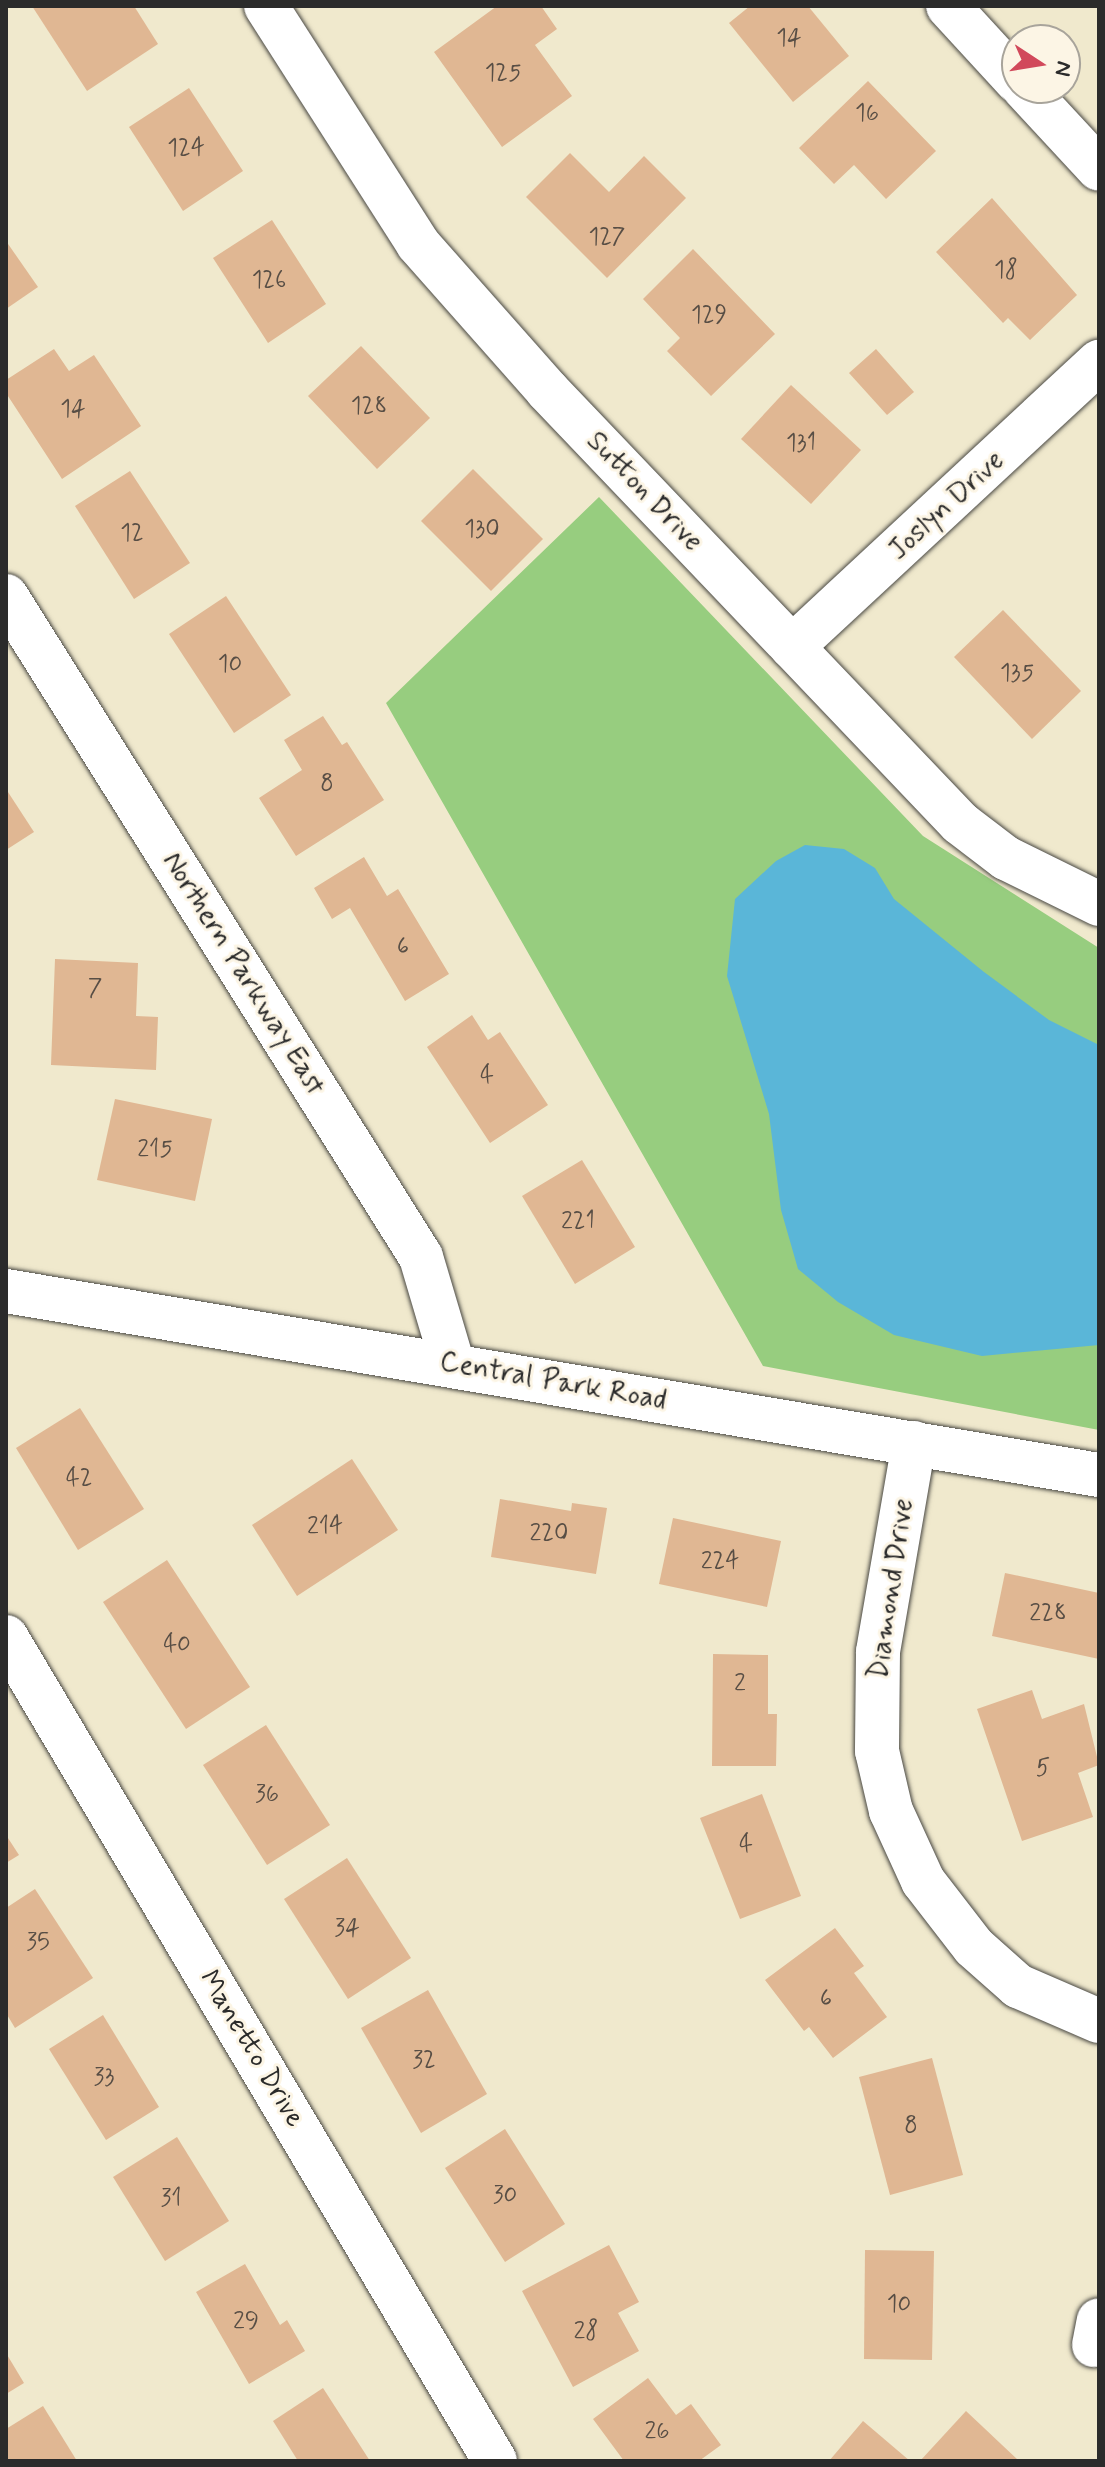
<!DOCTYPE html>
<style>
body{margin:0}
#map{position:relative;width:1105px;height:2467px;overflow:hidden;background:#f0e9cd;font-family:Mynerve,sans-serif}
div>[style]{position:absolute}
.green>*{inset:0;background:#97cd7f}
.water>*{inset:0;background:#5ab6d8}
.building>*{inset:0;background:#e0b793}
.roads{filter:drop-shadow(0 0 2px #494843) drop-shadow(0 0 2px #494843)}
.minor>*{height:44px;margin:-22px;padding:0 22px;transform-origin:22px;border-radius:22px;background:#fff}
span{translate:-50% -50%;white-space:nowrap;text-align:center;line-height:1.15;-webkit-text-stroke:6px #fcf5e5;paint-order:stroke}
.number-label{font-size:24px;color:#584e45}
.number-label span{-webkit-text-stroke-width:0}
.street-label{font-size:28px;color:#2b2b2b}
.frame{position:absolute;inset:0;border:8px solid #2b2b2b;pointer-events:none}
.north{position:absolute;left:1001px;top:24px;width:80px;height:80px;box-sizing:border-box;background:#fcf5e5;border:2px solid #a8a49b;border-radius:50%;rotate:102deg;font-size:22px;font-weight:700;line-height:32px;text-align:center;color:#2b2b2b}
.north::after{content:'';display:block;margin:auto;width:28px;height:36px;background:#d1495b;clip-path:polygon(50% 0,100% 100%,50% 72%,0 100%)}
</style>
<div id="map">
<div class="green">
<div style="clip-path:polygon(599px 497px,923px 836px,1099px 948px,1099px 1430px,763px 1366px,386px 703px)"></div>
</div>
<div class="water">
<div style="clip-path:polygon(805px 845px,844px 849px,875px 868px,894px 899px,984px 972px,1049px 1020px,1099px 1045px,1099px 1345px,982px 1356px,894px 1335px,838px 1302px,798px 1269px,781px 1210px,769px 1114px,727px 976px,735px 899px,776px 861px)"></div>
</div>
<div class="building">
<div style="clip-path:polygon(32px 6px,134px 6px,158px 44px,87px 91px)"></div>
<div style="clip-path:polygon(497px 6px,541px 6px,557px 29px,535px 45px,572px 96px,502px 147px,434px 52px)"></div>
<div style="clip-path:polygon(750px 6px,808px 6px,849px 56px,793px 102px,729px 23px)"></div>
<div style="clip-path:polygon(868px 81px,936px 151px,886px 199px,854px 165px,834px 184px,799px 148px)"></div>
<div style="clip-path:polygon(189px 88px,243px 171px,183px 211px,129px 127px)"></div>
<div style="clip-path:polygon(570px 153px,609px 192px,644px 156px,686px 198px,607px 278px,526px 197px)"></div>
<div style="clip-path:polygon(992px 198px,1077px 295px,1030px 340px,1008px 318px,1003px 323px,936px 252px)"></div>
<div style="clip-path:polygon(272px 220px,326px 304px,268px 343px,213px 258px)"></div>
<div style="clip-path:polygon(6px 241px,38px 287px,6px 309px)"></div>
<div style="clip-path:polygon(693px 249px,775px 334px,711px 396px,667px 351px,680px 338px,643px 299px)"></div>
<div style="clip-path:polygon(361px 346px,430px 418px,377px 469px,308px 396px)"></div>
<div style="clip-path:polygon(54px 349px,69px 371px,94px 355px,141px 426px,62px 479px,6px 393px,6px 380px)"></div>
<div style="clip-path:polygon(876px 349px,914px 392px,887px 415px,849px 373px)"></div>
<div style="clip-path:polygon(791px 385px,861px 450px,811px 504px,741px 439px)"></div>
<div style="clip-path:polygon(473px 469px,543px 539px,491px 591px,421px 521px)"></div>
<div style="clip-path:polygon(130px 471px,190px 563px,134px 599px,75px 506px)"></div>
<div style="clip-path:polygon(226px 596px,291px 695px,234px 733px,169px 634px)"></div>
<div style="clip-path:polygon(1003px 610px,1081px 691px,1032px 739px,954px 657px)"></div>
<div style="clip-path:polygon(323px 716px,342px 745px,347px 742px,384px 800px,296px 856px,259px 798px,302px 770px,284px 740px)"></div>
<div style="clip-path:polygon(6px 789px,34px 832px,6px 850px)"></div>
<div style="clip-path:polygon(364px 857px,387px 896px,398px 889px,449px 974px,405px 1001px,350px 908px,332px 919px,314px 888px)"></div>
<div style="clip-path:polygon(55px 959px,138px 963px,136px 1016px,158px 1017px,156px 1070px,51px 1065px)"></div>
<div style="clip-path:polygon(472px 1015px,488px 1040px,500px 1032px,548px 1105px,490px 1143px,427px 1047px)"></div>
<div style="clip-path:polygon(115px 1099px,212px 1119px,195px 1201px,97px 1180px)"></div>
<div style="clip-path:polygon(582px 1160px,635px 1247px,575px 1284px,522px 1196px)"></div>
<div style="clip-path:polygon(80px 1408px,144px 1509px,78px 1550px,16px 1448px)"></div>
<div style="clip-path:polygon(352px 1459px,398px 1530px,297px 1596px,252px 1525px)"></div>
<div style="clip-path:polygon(500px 1499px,571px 1511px,572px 1503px,607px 1508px,596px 1574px,491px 1557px)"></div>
<div style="clip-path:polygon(673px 1518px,781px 1541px,767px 1607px,659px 1584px)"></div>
<div style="clip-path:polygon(167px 1560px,250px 1687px,186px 1729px,103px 1602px)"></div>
<div style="clip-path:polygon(1005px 1573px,1099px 1593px,1099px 1659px,992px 1636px)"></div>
<div style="clip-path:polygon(713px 1654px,768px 1655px,768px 1714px,777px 1714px,776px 1766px,712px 1766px)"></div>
<div style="clip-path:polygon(1032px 1690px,1042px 1719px,1084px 1704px,1099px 1765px,1078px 1773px,1093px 1817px,1022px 1841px,977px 1709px)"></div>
<div style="clip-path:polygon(266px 1725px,330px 1825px,267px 1865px,203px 1765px)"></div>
<div style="clip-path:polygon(762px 1794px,801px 1896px,740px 1919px,700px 1818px)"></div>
<div style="clip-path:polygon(6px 1835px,19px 1855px,6px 1863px)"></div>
<div style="clip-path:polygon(347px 1858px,411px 1958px,348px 1999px,284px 1899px)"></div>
<div style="clip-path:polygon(35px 1889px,93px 1978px,15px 2028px,6px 2013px,6px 1908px)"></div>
<div style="clip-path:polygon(835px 1928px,864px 1966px,854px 1973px,887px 2017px,833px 2058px,809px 2027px,804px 2031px,765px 1980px)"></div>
<div style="clip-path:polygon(428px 1990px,487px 2094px,421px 2133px,361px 2028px)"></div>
<div style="clip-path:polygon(103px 2015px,159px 2107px,106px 2140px,49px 2049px)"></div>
<div style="clip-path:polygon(932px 2058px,963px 2175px,890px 2195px,859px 2077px)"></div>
<div style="clip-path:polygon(505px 2129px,565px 2224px,505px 2262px,445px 2168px)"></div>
<div style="clip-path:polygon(177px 2137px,229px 2221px,165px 2261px,113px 2177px)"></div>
<div style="clip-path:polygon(609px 2245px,639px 2302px,618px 2313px,639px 2351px,573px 2387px,522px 2291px)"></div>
<div style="clip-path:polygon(865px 2250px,934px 2251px,932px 2360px,864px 2359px)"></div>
<div style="clip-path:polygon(245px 2264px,280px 2325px,287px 2320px,305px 2351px,249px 2384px,196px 2292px)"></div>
<div style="clip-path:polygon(6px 2353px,24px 2383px,6px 2394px)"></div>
<div style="clip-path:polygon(648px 2378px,676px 2415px,691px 2404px,721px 2445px,699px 2461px,624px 2461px,593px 2419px)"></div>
<div style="clip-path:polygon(323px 2388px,370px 2461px,298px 2461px,273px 2421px)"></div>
<div style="clip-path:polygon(43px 2406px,77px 2461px,6px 2461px,6px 2429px)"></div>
<div style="clip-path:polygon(966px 2411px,1019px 2461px,920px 2461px)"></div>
<div style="clip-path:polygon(863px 2421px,910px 2461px,829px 2461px)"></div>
</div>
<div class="roads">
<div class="minor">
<div style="left:266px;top:6px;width:282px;rotate:57.4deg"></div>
<div style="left:418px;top:244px;width:195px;rotate:48.5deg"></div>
<div style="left:547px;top:390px;width:598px;rotate:46.35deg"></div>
<div style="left:960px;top:823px;width:58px;rotate:37.3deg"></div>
<div style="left:1006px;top:858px;width:104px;rotate:26.3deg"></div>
<div style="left:948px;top:6px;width:102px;rotate:47.4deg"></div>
<div style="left:1024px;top:88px;width:110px;rotate:47.2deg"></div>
<div style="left:6px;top:596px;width:780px;rotate:57.88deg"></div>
<div style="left:421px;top:1257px;width:113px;rotate:73.5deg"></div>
<div style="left:792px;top:647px;width:419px;rotate:-42.9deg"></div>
<div style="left:6px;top:1291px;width:1108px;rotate:9.56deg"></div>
<div style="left:914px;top:1443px;width:212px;rotate:99.8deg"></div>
<div style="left:878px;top:1652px;width:99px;rotate:90.6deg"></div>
<div style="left:877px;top:1751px;width:62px;rotate:76.9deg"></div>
<div style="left:891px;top:1811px;width:77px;rotate:65.4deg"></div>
<div style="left:923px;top:1881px;width:83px;rotate:52.3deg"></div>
<div style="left:974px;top:1947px;width:59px;rotate:41.6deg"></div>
<div style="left:1018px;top:1986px;width:88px;rotate:23.4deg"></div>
<div style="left:6px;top:1637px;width:958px;rotate:59.31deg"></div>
<div style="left:1094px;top:2345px;width:25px;rotate:-79deg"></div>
</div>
</div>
<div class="number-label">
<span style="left:789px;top:39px">14</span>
<span style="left:503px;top:74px">125</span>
<span style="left:867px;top:114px">16</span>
<span style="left:186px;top:149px">124</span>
<span style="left:607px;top:238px">127</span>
<span style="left:1006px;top:271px">18</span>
<span style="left:269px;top:281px">126</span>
<span style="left:709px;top:316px">129</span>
<span style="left:369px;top:407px">128</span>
<span style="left:73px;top:410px">14</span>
<span style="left:801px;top:444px">131</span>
<span style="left:482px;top:530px">130</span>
<span style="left:132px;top:534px">12</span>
<span style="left:230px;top:665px">10</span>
<span style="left:1017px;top:674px">135</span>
<span style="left:327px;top:784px">8</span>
<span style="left:403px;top:947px">6</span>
<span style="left:95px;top:989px">7</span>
<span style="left:487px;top:1076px">4</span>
<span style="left:155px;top:1150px">215</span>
<span style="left:578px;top:1222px">221</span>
<span style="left:79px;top:1479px">42</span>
<span style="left:325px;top:1527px">214</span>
<span style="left:549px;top:1534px">220</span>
<span style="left:720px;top:1562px">224</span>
<span style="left:1048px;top:1614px">228</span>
<span style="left:177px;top:1645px">40</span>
<span style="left:740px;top:1684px">2</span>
<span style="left:1043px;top:1769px">5</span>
<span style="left:267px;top:1795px">36</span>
<span style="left:746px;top:1845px">4</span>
<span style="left:347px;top:1929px">34</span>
<span style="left:38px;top:1943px">35</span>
<span style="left:826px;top:1999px">6</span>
<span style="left:424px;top:2061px">32</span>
<span style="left:104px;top:2078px">33</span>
<span style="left:911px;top:2126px">8</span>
<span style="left:505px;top:2196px">30</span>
<span style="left:171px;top:2199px">31</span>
<span style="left:899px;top:2305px">10</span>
<span style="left:246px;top:2322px">29</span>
<span style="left:586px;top:2332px">28</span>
<span style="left:657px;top:2432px">26</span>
</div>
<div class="street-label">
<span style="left:644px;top:492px;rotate:46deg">Sutton Drive</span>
<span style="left:947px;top:506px;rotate:-43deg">Joslyn Drive</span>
<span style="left:243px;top:974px;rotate:58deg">Northern Parkway East</span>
<span style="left:553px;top:1382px;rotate:10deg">Central Park Road</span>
<span style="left:892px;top:1589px;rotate:-82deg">Diamond Drive</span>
<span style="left:251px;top:2049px;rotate:59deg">Manetto Drive</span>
</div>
<div class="frame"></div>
<div class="north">N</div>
</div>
